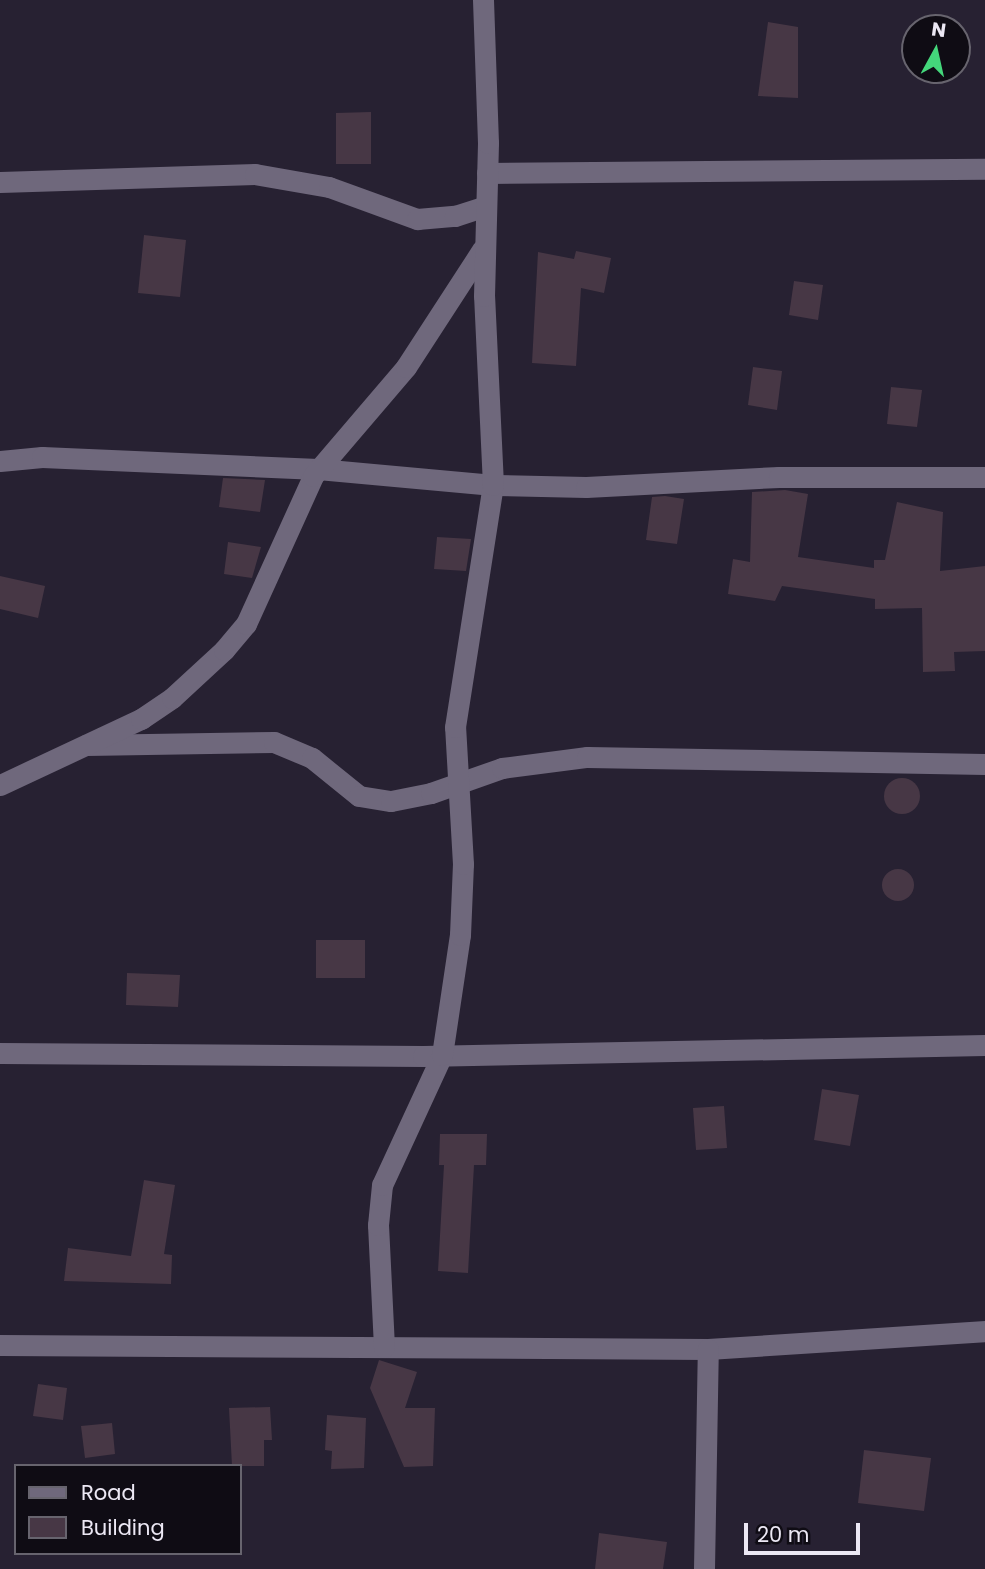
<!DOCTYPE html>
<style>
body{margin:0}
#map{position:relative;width:985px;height:1569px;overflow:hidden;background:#272132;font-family:Poppins,sans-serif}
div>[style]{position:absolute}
.building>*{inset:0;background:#473745}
.round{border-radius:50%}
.minor>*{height:21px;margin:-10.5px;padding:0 10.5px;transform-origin:10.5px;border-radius:10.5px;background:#6f687c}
span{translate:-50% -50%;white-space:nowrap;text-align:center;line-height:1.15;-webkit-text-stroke:5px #0f0c14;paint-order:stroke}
.legend{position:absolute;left:14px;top:1464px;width:228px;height:91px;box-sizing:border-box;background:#0f0c14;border:2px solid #67646e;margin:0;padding:9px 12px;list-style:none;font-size:21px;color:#ece8f4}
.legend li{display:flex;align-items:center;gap:14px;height:35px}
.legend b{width:35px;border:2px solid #67646e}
.north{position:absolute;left:901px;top:14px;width:70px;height:70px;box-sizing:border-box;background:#0f0c14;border:2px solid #67646e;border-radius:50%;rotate:8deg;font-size:19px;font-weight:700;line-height:28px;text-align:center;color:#ece8f4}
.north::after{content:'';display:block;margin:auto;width:24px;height:32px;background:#44d77b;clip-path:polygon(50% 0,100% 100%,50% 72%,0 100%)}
.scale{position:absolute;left:744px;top:1523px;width:116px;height:32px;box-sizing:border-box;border:4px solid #ece8f4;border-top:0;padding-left:9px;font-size:21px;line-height:24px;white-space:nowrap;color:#ece8f4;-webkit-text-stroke:5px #0f0c14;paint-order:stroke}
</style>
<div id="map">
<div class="building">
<div style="clip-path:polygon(768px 22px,798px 27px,798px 98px,758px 96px)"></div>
<div style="clip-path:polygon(371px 112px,371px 164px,336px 164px,336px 113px)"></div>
<div style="clip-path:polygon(144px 235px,186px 240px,180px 297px,138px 293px)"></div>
<div style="clip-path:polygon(576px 251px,611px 258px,604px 293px,581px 288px,576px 366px,532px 363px,538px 252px,574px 259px)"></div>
<div style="clip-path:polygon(794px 281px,823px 285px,818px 320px,789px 315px)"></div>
<div style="clip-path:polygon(753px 367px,782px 371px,777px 410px,748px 405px)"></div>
<div style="clip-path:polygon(891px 387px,922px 390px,917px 427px,887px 424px)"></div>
<div style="clip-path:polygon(223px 478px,265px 480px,260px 512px,219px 507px)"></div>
<div style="clip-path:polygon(785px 490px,808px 494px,798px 557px,874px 568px,874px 560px,885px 560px,897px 502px,943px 512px,940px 571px,985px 566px,985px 651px,954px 652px,955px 671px,923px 672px,922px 608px,875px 609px,875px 599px,782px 586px,775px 601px,728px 594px,733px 559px,750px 562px,752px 492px)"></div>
<div style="clip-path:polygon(665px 496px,684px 499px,677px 544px,646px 540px,652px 497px)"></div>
<div style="clip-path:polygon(437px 537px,471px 539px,466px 571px,434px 569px)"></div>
<div style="clip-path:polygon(228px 542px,261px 547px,252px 578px,224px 574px)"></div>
<div style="clip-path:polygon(0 576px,45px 586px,38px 618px,0 609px)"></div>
<div class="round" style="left:884px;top:778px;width:36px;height:36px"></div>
<div class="round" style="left:882px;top:869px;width:32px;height:32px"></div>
<div style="clip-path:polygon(316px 940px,365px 940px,365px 978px,316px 978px)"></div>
<div style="clip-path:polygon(127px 973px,180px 975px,178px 1007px,126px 1005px)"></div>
<div style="clip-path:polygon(822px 1089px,859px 1095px,850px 1146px,814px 1140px)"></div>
<div style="clip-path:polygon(724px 1106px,727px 1148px,696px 1150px,693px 1108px)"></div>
<div style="clip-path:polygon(440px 1134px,487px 1134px,486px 1165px,474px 1165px,468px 1273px,438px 1271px,444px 1165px,439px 1165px)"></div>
<div style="clip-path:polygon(144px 1180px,175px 1185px,164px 1254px,172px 1255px,171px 1284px,64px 1281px,68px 1248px,131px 1256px)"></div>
<div style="clip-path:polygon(379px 1360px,417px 1372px,405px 1408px,435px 1408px,433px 1466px,404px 1467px,370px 1388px)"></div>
<div style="clip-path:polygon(38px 1384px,67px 1388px,63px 1420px,33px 1416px)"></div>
<div style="clip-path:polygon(270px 1407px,272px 1440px,264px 1440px,264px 1466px,232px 1466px,229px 1408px)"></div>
<div style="clip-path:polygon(327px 1415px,366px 1418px,364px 1468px,331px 1469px,332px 1451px,325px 1450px)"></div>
<div style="clip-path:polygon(112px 1423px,115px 1454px,85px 1458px,81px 1426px)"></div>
<div style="clip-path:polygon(864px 1450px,931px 1458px,924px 1511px,858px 1503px)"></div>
<div style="clip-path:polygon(599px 1533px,667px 1542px,663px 1569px,595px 1569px)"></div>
</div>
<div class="minor">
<div style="left:487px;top:173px;width:498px;rotate:-0.5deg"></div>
<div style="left:0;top:182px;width:255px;rotate:-1.8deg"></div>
<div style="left:255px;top:174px;width:75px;rotate:10deg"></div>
<div style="left:329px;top:187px;width:94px;rotate:20deg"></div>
<div style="left:417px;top:219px;width:38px;rotate:-5deg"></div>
<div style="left:455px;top:216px;width:32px;rotate:-18deg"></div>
<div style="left:0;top:461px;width:42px;rotate:-5.4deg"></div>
<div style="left:42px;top:457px;width:276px;rotate:2.5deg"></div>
<div style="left:318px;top:469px;width:176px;rotate:5.2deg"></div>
<div style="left:493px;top:485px;width:93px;rotate:1.2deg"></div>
<div style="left:586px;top:487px;width:193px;rotate:-3deg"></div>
<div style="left:779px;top:477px;width:206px"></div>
<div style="left:86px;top:745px;width:188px;rotate:-0.9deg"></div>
<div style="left:274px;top:742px;width:41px;rotate:22.8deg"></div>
<div style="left:312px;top:758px;width:60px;rotate:39deg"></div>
<div style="left:359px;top:796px;width:32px;rotate:9deg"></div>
<div style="left:391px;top:801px;width:41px;rotate:-11.3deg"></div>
<div style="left:431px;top:793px;width:75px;rotate:-19.4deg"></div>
<div style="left:502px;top:768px;width:86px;rotate:-7.4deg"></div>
<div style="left:587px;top:757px;width:398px;rotate:1deg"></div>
<div style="left:0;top:785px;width:156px;rotate:-25.1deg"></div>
<div style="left:141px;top:719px;width:37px;rotate:-34deg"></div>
<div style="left:172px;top:698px;width:71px;rotate:-42.7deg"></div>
<div style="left:224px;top:650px;width:34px;rotate:-50deg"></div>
<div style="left:246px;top:624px;width:162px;rotate:-65.6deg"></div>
<div style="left:313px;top:476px;width:143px;rotate:-49.5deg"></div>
<div style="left:406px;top:367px;width:140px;rotate:-57deg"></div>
<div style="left:0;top:1053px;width:423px;rotate:0.4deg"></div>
<div style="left:423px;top:1056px;width:562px;rotate:-1.12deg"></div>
<div style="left:0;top:1345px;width:708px;rotate:0.32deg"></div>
<div style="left:708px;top:1349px;width:278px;rotate:-3.7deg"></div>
<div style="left:384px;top:1347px;width:122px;rotate:-92.8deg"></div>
<div style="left:378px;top:1225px;width:40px;rotate:-84.3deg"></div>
<div style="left:382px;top:1185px;width:143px;rotate:-65.2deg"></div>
<div style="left:442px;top:1055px;width:121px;rotate:-81.5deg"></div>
<div style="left:460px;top:935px;width:71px;rotate:-87.6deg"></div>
<div style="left:463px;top:864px;width:137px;rotate:-93.3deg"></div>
<div style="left:455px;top:727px;width:245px;rotate:-81.1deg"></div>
<div style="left:493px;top:485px;width:189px;rotate:-92.7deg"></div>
<div style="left:484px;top:296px;width:153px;rotate:-88.5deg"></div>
<div style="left:488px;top:143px;width:143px;rotate:-92deg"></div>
<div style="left:704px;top:1569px;width:220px;rotate:-89deg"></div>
</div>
<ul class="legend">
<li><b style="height:9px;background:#6f687c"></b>Road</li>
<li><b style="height:19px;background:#473745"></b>Building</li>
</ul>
<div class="north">N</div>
<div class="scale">20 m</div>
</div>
